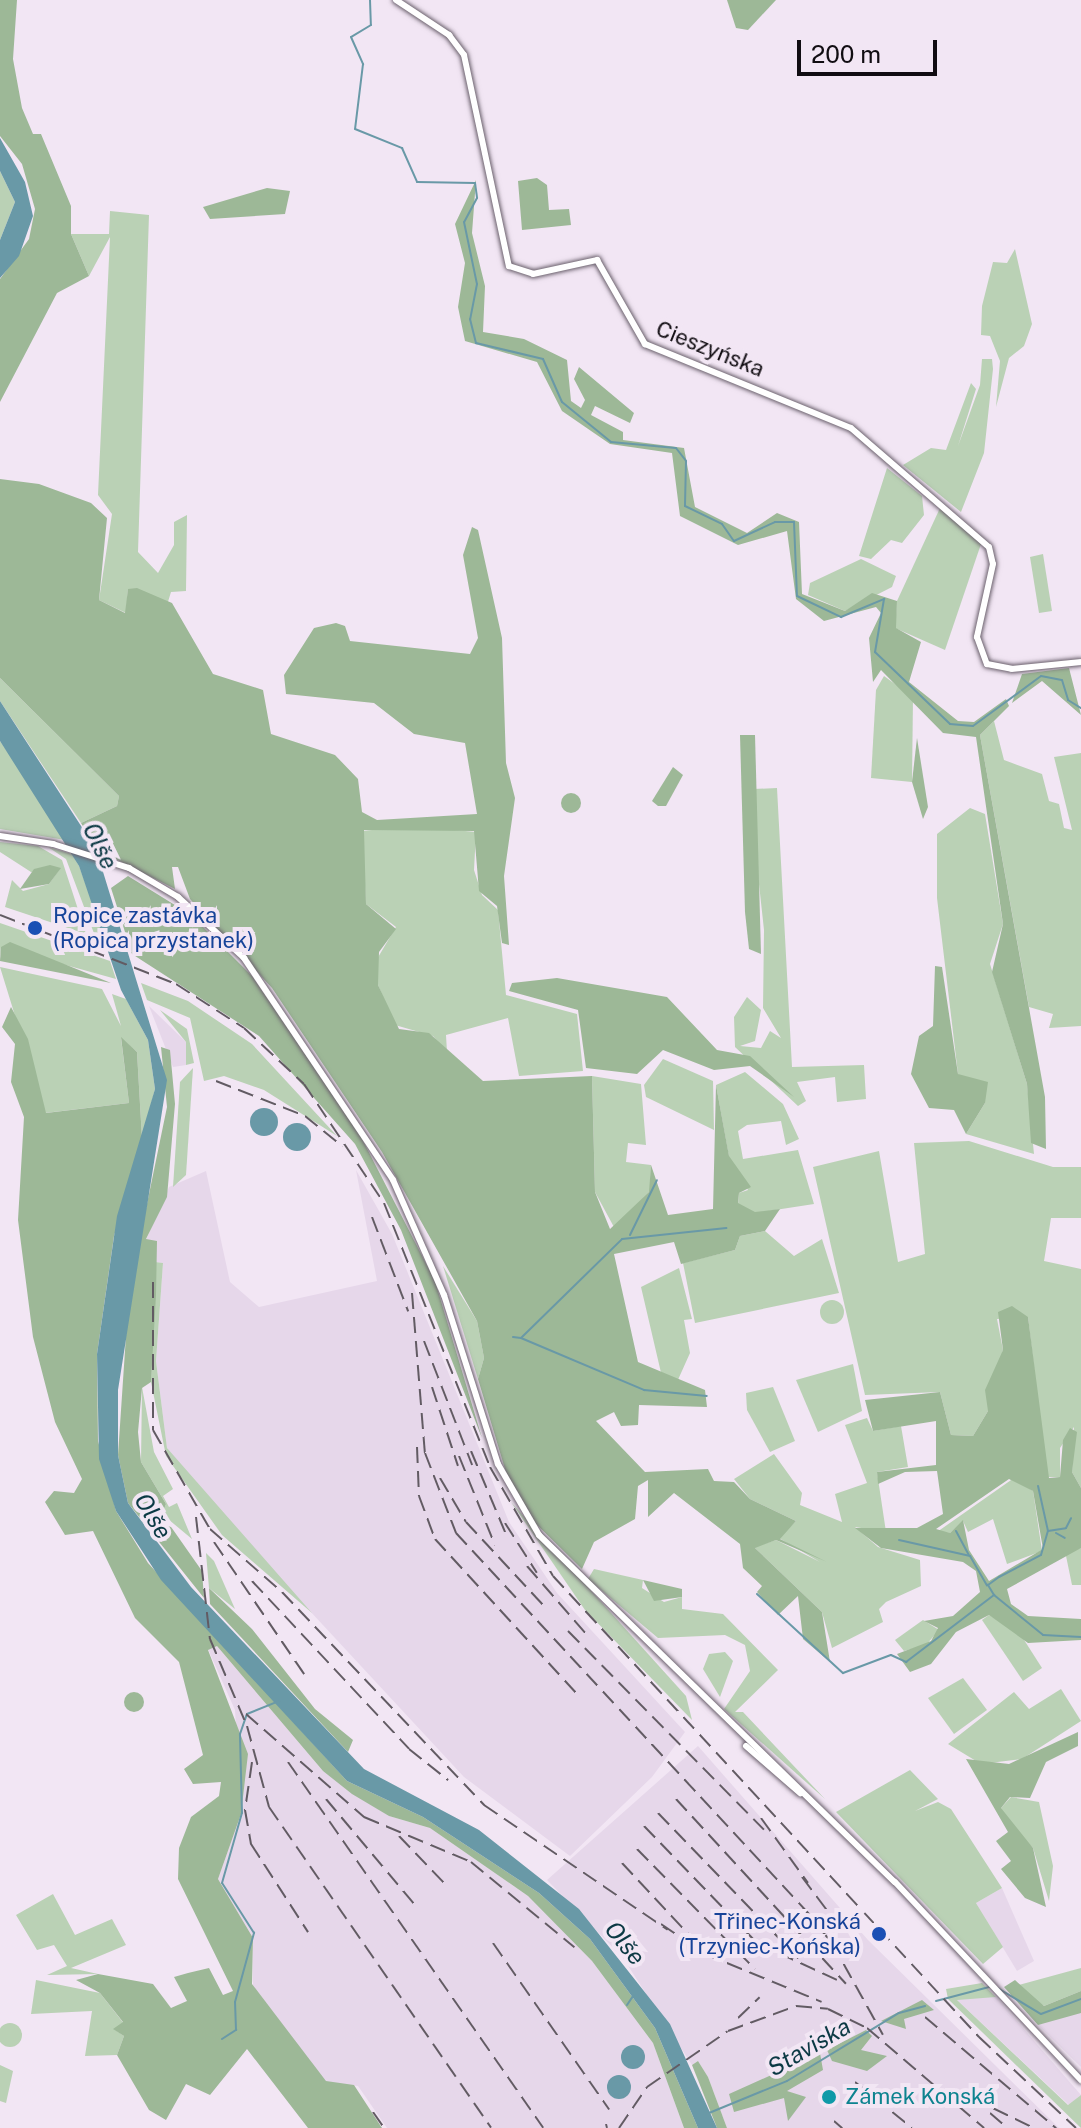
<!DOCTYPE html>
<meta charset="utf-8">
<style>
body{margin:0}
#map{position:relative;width:1081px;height:2128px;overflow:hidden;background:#f2e6f4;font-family:"Public Sans",sans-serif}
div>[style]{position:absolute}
.industrial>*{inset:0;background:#e6d7ea}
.green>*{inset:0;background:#bad1b5}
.round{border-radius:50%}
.forest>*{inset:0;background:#9db897}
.water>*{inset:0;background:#6999a7}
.stream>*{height:2px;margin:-1px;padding:0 1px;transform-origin:1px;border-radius:1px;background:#6999a7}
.roads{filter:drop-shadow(0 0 2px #6b616d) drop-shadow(0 0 2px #6b616d)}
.secondary>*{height:6px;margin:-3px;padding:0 3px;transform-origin:3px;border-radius:3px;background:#fff}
.rail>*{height:2px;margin-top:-1px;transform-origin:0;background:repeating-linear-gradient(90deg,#625b63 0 16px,transparent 0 24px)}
.dots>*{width:22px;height:22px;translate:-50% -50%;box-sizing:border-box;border:4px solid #f2e6f4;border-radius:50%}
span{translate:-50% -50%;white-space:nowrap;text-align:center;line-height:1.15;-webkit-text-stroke:8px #f2e6f4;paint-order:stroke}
.street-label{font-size:22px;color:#110d12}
.transit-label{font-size:22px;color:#164399}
.left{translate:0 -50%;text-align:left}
.right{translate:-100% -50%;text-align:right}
.culture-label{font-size:22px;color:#0d838f}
.water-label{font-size:24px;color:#0b3944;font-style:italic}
.scale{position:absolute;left:797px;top:40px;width:140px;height:36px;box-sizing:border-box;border:4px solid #110d12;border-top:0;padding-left:10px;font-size:24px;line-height:28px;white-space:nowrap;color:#110d12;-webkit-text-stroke:6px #f2e6f4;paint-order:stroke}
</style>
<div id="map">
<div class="industrial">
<div style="clip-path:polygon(149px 1006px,186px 1042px,186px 1065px,173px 1067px)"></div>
<div style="clip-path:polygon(356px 1170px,392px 1234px,509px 1522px,557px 1593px,685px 1732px,652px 1777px,570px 1856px,464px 1777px,192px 1484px,167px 1448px,156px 1361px,163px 1263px,155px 1262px,156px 1242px,146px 1240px,169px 1187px,206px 1171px,230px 1282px,259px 1307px,377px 1281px)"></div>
<div style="clip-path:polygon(217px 1646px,323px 1771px,389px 1816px,430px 1828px,528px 1896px,592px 1961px,653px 2043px,684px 2128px,387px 2128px,358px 2086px,326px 2082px,253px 1986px,253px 1938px,218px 1879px,241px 1814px,235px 1710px,208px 1649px)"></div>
<div style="clip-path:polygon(698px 1746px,868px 1940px,1059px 2128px,727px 2128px,708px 2077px,698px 2061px,692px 2065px,623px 1958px,547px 1880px)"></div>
<div style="clip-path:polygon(1002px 1888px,1034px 1961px,1017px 1971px,976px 1903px)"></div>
<div style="clip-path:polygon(971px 1994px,996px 1997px,1081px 2095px,1069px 2105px,956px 1999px)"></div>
<div style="clip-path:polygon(1081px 2001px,1081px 2067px,1038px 2025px,1064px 2003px)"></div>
</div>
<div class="green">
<div style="clip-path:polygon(0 171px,15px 202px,0 240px)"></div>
<div style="clip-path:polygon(110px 211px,149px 215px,138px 552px,158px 573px,174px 545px,174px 522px,187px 515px,186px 591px,171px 592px,167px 605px,128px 589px,126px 613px,99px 600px,112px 514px,98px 495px,110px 237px,89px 276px,71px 234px,109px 234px)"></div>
<div style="clip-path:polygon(1015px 249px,1032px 324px,1024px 346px,1009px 358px,996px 407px,1000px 361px,990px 336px,981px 335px,982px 306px,993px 262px,1007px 263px)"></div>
<div style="clip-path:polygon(982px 359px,992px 359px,993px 369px,984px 453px,961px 512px,903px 465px,931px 448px,946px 450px,971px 383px,976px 389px,958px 446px,980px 385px)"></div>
<div style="clip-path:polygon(887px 468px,922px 496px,924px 515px,902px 543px,891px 540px,871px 559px,859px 556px)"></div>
<div style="clip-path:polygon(940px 508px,981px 544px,945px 650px,895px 628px,897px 601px)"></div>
<div style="clip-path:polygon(1043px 554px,1052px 611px,1039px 613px,1030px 557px)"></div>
<div style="clip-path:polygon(861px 559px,896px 576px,892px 587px,845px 611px,808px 595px,810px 583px)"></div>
<div style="clip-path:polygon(884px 676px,913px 697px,912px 782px,871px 778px,876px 690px)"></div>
<div style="clip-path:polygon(0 678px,119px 796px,117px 806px,81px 823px,0 701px)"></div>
<div style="clip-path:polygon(994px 721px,1004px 760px,1042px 774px,1049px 801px,1059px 804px,1064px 828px,1072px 830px,1054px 757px,1081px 753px,1081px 1026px,1049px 1028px,1053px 1014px,1029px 1007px,980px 735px)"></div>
<div style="clip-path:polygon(0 741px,50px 812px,65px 840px,0 829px)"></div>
<div style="clip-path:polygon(777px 788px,792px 1067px,864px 1065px,866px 1099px,837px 1102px,835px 1077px,797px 1082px,806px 1101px,798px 1106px,735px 1047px,734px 1017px,747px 997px,761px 1010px,755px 1041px,740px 1046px,761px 1048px,770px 1031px,781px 1038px,763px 1008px,764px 930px,753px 829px,754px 789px)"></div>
<div style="clip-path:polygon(970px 808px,985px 814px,1003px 924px,990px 964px,1027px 1084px,1034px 1154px,966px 1134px,985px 1103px,958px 1074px,937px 898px,937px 834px)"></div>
<div style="clip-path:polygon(411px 826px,476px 832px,474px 870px,482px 895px,498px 910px,506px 995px,577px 1014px,583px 1071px,519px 1076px,508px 1018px,446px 1035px,447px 1052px,433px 1036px,395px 1025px,378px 985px,377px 959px,396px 927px,366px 904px,362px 831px)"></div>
<div style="clip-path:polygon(0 842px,38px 846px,62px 860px,86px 934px,5px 907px,12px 880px,23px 891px,49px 884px,59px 870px,31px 872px,0 852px)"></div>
<div style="clip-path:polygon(48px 847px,72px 854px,79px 866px,105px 936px,98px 944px,66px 859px)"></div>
<div style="clip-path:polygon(0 923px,110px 961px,116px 979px,1px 947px,0 958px)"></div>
<div style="clip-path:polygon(0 967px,102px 989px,121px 1026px,112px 994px,126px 999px,148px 1040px,155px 1089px,142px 1139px,137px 1052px,121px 1038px,129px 1103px,45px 1113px)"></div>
<div style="clip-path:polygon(141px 983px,188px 1001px,252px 1044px,337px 1136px,264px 1090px,224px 1076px,204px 1081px,190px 1018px,147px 1000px)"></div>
<div style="clip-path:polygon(160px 1010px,187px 1029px,194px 1063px,186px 1065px,186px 1042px)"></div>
<div style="clip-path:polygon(663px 1059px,713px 1081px,714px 1130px,646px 1097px,644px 1085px)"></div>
<div style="clip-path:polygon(193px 1068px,186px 1175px,173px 1187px,180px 1082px)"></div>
<div style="clip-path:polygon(745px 1072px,783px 1104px,799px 1139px,786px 1145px,781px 1121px,747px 1125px,738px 1131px,743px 1159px,798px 1150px,814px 1204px,755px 1213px,738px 1204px,739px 1193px,748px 1190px,729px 1157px,716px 1085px)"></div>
<div style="clip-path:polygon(592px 1076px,641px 1084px,646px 1145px,628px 1143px,626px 1162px,651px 1165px,650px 1191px,615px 1229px,595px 1192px)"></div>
<div style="clip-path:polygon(969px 1141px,1053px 1167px,1081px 1167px,1081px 1218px,1051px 1218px,1044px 1261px,1081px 1269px,1081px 1488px,1072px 1472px,1074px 1427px,1060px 1448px,1060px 1477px,1047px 1477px,1028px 1317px,997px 1319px,1003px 1350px,988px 1411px,973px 1436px,951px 1435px,940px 1392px,865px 1395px,813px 1167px,879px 1151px,898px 1262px,925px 1254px,914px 1143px)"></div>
<div style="clip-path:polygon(765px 1231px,794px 1256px,822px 1239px,839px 1293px,695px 1323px,683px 1263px,735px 1250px,740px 1236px)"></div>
<div style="clip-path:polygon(155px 1262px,163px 1263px,156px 1361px,167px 1448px,312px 1613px,222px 1535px,166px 1456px,151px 1382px)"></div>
<div style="clip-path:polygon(443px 1266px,477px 1321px,484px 1358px,478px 1379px)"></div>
<div style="clip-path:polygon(679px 1268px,692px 1319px,684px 1320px,690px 1353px,677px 1382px,662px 1377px,641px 1287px)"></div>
<div class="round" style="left:820px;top:1300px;width:24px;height:24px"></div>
<div style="clip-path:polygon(853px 1364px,862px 1411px,818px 1432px,796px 1380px)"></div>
<div style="clip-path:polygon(142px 1387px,154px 1452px,173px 1489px,163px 1496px,169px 1507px,177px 1503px,192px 1539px,162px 1514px,166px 1504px,141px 1462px)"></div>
<div style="clip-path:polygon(773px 1387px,795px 1441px,770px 1452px,747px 1410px,746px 1393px)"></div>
<div style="clip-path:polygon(867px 1418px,873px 1431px,901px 1426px,908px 1467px,877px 1472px,886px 1532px,855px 1527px,878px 1547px,920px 1560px,921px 1586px,886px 1602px,879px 1609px,883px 1622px,832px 1648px,822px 1612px,754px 1547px,776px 1540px,820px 1562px,779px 1538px,796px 1521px,750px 1499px,734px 1479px,774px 1454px,802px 1493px,800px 1505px,842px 1522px,835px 1494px,867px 1483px,845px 1425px)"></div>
<div style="clip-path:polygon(1014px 1478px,1033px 1491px,1042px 1551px,1007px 1564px,993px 1519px,968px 1532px,963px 1521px,950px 1533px,937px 1532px)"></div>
<div style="clip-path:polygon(511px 1502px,686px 1696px,692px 1720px,585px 1610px)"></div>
<div style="clip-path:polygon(1081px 1548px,1081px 1585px,1072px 1585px,1065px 1551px)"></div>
<div style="clip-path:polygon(206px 1553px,214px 1561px,235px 1609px,209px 1588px)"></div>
<div style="clip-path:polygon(594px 1569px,643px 1580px,642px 1588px,664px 1602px,682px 1597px,682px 1609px,723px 1614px,778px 1670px,735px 1712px,743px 1712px,825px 1799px,724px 1709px,750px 1671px,745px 1645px,725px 1635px,658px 1638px,588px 1579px)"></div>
<div style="clip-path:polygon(989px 1615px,1019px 1632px,1042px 1668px,1023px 1681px,982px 1620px)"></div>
<div style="clip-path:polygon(923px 1620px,939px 1630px,926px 1645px,904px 1651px,895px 1640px)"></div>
<div style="clip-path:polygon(725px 1652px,733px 1661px,720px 1697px,703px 1669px,709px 1654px)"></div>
<div style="clip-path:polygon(963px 1678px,987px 1710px,954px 1734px,928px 1698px)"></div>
<div style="clip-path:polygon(1061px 1689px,1081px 1721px,1022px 1759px,981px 1764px,948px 1744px,1014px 1692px,1029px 1709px)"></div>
<div style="clip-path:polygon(910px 1770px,938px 1799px,915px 1811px,938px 1802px,951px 1809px,1002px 1888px,976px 1903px,1003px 1947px,983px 1964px,836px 1812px)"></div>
<div style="clip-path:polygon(1011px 1797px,1039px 1802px,1053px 1866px,1049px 1901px,1033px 1848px,1005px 1820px,1001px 1808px)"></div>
<div style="clip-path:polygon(53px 1894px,75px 1935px,112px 1919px,126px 1945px,71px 1968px,98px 1974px,47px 1975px,67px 1966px,54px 1945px,37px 1950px,16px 1915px)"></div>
<div style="clip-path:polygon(1081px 1968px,1081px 1991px,1044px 2006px,1015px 1986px)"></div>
<div style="clip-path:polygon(36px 1980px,100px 1993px,125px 2025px,114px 2029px,124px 2036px,117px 2055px,85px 2056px,92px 2011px,31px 2014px)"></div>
<div style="clip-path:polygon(982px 1983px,996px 1997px,957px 2000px,1068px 2105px,1081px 2095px,1081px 2128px,948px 1999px,946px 1989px)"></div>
<div class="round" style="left:-2px;top:2023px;width:24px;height:24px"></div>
<div style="clip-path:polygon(0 2065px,13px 2071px,6px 2103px,0 2101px)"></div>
</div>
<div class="forest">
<div style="clip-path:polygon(0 0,17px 0,13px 59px,22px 108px,33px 134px,41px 134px,71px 206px,71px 234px,89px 276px,57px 293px,0 402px,0 279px,29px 239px,35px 209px,22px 164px,0 136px)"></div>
<div style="clip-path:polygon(727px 0,776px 0,748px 30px,736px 28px)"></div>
<div style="clip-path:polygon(537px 178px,547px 185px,549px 210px,569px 209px,571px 225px,522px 230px,518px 181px)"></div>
<div style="clip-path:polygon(476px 180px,472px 233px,485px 286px,483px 332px,524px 339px,567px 360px,571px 401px,581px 408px,585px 400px,574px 379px,579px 367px,634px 413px,630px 423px,595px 406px,591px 415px,623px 432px,623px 440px,684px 448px,695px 507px,747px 533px,777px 513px,799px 522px,802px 594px,845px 611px,872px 593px,897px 601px,896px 628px,921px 642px,909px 682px,958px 721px,974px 722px,1006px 699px,1009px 706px,980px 735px,1045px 1097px,1046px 1149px,1031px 1143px,1027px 1084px,992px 972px,1003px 924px,976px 737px,943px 733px,881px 670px,873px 682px,869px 638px,881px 613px,876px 607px,824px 621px,796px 599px,787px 531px,738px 545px,680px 516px,672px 453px,610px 444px,562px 411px,537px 362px,465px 341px,458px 307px,465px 263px,455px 224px)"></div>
<div style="clip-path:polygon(267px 188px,290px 191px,285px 214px,210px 219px,203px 207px)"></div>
<div style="clip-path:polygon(0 479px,39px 484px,91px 503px,107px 518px,99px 600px,125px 613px,128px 589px,137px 588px,172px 603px,213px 674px,263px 690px,271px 734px,335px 755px,358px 779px,362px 812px,377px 820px,477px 814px,465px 743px,414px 734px,374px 703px,286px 694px,284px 675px,314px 628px,336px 623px,345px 626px,350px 641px,470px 654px,478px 638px,463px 555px,472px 527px,478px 530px,502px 638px,506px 763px,515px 798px,504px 876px,509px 945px,502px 943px,497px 906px,479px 891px,474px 831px,364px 830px,366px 904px,396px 929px,379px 952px,378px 985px,399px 1029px,429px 1033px,483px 1081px,592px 1076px,595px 1192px,610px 1229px,649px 1192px,651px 1165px,668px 1215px,713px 1209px,716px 1085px,729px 1156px,751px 1187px,739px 1193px,738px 1203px,755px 1212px,780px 1209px,765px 1231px,740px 1236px,735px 1250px,681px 1264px,674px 1242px,614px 1254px,638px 1362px,705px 1390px,707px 1407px,639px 1405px,638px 1425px,621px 1426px,614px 1412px,596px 1421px,645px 1472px,708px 1469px,714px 1481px,734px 1482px,750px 1499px,796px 1521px,780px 1539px,827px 1562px,776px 1540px,755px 1548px,822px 1612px,830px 1662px,803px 1639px,798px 1596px,778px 1615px,757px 1592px,762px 1586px,743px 1568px,740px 1544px,674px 1493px,648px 1517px,648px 1480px,638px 1486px,635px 1519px,594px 1542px,582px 1569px,528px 1516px,508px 1479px,478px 1379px,484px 1358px,477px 1321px,382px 1152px,272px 988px,190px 899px,178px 867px,172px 867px,175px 889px,96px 849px,81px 823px,117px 806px,119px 796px,0 678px)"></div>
<div style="clip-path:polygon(1069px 668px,1081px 715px,1042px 681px,1012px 703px,1022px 674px)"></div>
<div style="clip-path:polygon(740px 735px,755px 735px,761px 954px,749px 949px,745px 912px)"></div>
<div style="clip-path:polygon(917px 738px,928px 807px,923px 819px,912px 782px)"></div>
<div style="clip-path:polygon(673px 767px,683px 775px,666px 806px,658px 806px,652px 801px)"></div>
<div class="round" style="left:561px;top:793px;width:20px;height:20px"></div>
<div style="clip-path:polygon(50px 865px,61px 868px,49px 884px,20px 889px,34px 869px)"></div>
<div style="clip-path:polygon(128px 876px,191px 915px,252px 976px,359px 1133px,435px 1281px,482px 1438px,401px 1230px,355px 1144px,259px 1036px,132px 954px,111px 888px)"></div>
<div style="clip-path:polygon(10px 942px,111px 983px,0 961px,1px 947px)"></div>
<div style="clip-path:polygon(935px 966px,942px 967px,958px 1074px,988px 1082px,985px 1103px,966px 1134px,954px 1110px,929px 1108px,911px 1074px,919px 1036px,933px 1026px)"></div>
<div style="clip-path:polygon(557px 978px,667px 997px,717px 1050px,750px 1056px,794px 1097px,750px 1066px,714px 1070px,663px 1050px,637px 1074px,586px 1068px,578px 1010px,509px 991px,512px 983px)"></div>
<div style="clip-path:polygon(11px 1007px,28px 1039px,46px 1113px,129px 1103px,121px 1037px,137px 1052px,142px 1139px,114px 1236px,97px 1354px,98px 1441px,116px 1511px,148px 1563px,347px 1781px,423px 1817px,539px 1893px,590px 1939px,655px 2028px,698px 2128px,684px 2128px,653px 2043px,592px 1961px,528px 1896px,430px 1828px,389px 1816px,352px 1794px,323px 1771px,217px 1646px,208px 1650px,248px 1754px,241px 1814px,218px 1879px,253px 1938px,252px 1984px,326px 2081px,354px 2085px,382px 2128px,308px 2128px,247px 2049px,210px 2095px,186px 2084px,166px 2120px,149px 2110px,117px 2055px,124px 2036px,113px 2029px,123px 2022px,100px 1993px,76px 1980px,98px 1974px,153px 1984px,171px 2008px,187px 2001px,174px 1977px,188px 1973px,209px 1968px,223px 1995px,233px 1991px,178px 1879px,179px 1848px,191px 1817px,219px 1796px,221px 1782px,193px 1784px,184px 1769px,203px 1755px,179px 1662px,135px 1618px,93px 1531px,65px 1535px,45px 1502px,54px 1491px,74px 1493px,82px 1479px,55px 1422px,33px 1337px,18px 1220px,24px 1117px,11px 1082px,15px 1044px,2px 1027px)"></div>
<div style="clip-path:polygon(161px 1047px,170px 1050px,175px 1104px,167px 1197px,146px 1239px,157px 1241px,156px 1295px,151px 1382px,142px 1388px,138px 1432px,141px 1462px,166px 1504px,162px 1514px,202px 1571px,204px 1598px,128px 1503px,118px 1455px,129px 1291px,167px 1107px)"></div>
<div style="clip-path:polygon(evenodd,1012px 1306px,1028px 1317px,1049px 1478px,1060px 1477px,1063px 1440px,1070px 1428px,1077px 1432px,1072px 1472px,1081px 1488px,1081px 1548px,1007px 1589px,1011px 1604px,1028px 1616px,1081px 1619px,1081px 1640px,1028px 1643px,989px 1615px,956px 1632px,931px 1664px,910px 1672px,897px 1654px,931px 1641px,938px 1628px,924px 1621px,953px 1616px,980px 1592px,976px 1571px,963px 1562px,881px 1548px,855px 1528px,917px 1528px,943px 1514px,937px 1471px,905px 1472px,878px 1484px,877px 1472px,936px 1465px,936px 1421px,873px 1431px,865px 1400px,940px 1392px,951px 1435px,973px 1436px,988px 1411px,985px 1390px,1003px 1350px,998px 1312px,1012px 1306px,1009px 1479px,1033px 1491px,1043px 1549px,989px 1581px,969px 1550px,963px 1520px,950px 1533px,936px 1529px,1009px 1479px)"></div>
<div style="clip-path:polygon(643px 1580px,682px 1589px,682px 1597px,654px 1601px)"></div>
<div style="clip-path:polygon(209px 1588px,252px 1629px,315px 1709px,353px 1740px,348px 1752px,210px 1604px)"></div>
<div class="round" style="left:124px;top:1692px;width:20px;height:20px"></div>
<div style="clip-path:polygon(1078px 1732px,1078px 1746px,1046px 1762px,1030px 1798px,1010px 1797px,1001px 1808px,1033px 1848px,1046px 1907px,1025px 1898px,1001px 1869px,1011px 1861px,996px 1841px,1008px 1832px,966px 1759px,1009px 1764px)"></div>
<div style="clip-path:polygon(1015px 1980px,1044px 2006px,1081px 1991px,1081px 2013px,1038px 2025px,1004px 1987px)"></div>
<div style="clip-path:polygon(922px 2000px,934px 2010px,904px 2019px,906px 2029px,881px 2021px)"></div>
<div style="clip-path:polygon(866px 2030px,872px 2036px,861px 2050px,887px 2056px,867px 2071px,832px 2061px,827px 2050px)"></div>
<div style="clip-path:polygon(820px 2053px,823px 2070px,787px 2091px,806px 2097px,788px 2121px,784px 2098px,734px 2112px,729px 2094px)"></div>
<div style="clip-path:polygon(698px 2061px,708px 2077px,727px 2128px,717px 2128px,692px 2065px)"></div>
</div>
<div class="water">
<div style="clip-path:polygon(0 138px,25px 182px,33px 216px,19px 256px,0 278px,0 240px,15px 202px,0 171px)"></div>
<div style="clip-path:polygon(0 701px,96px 849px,167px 1080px,118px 1390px,118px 1455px,128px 1503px,191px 1587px,364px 1769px,479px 1830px,579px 1909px,670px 2024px,717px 2128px,698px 2128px,655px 2028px,590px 1939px,539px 1893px,423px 1817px,347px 1781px,161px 1580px,116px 1511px,99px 1459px,97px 1354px,117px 1216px,155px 1089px,148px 1040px,121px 990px,79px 866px,0 741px)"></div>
<div class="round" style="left:250px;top:1108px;width:28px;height:28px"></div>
<div class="round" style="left:283px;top:1123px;width:28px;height:28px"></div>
<div class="round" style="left:621px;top:2045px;width:24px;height:24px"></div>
<div class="round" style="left:607px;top:2075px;width:24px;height:24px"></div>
</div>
<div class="stream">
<div style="left:370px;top:0;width:25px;rotate:88deg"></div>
<div style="left:371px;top:25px;width:23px;rotate:149deg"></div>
<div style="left:351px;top:37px;width:30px;rotate:66deg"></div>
<div style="left:363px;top:64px;width:65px;rotate:97deg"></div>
<div style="left:355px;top:129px;width:51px;rotate:22deg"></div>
<div style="left:402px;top:148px;width:37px;rotate:66deg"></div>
<div style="left:417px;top:182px;width:58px;rotate:1deg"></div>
<div style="left:475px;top:183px;width:15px;rotate:82deg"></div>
<div style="left:477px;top:198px;width:27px;rotate:118deg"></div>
<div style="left:464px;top:222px;width:63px;rotate:78.2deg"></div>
<div style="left:477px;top:284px;width:36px;rotate:101deg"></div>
<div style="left:470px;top:319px;width:25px;rotate:76deg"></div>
<div style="left:476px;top:343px;width:69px;rotate:13.4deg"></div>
<div style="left:543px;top:359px;width:47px;rotate:66.2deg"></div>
<div style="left:562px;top:402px;width:63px;rotate:39.2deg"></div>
<div style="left:611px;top:442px;width:65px;rotate:5.3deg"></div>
<div style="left:676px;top:448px;width:16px;rotate:52deg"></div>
<div style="left:686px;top:461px;width:45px;rotate:91.3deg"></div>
<div style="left:685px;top:506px;width:41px;rotate:25.9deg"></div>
<div style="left:722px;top:524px;width:21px;rotate:55deg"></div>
<div style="left:734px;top:541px;width:45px;rotate:-24.9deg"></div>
<div style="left:775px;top:522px;width:19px"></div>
<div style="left:794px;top:522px;width:74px;rotate:87.7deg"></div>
<div style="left:797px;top:596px;width:49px;rotate:25.5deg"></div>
<div style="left:841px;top:617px;width:47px;rotate:-22.7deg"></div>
<div style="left:884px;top:599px;width:54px;rotate:99.6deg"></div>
<div style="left:875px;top:652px;width:104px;rotate:43.8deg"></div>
<div style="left:950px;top:724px;width:23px;rotate:5deg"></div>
<div style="left:973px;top:726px;width:84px;rotate:-36.3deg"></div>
<div style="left:1041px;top:676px;width:21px;rotate:11deg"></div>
<div style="left:1062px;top:680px;width:21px;rotate:73deg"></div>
<div style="left:1068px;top:700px;width:15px;rotate:32deg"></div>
<div style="left:630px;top:1235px;width:61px;rotate:-63.9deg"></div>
<div style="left:513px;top:1337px;width:8px;rotate:7deg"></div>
<div style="left:521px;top:1338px;width:141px;rotate:-44.4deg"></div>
<div style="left:622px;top:1239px;width:105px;rotate:-6deg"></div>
<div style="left:521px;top:1338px;width:134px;rotate:22.9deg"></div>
<div style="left:644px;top:1390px;width:63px;rotate:5.4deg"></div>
<div style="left:956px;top:1531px;width:27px;rotate:62deg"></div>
<div style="left:1048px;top:1531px;width:18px;rotate:-9deg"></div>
<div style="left:1066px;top:1528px;width:11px;rotate:-63deg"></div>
<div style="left:1056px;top:1533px;width:10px;rotate:29deg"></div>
<div style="left:899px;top:1540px;width:73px;rotate:12.7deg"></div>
<div style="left:970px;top:1556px;width:34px;rotate:60deg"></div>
<div style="left:757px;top:1594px;width:117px;rotate:42.6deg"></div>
<div style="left:843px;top:1673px;width:51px;rotate:-20.6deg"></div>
<div style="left:891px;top:1655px;width:17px;rotate:25deg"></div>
<div style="left:906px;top:1662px;width:111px;rotate:-37.3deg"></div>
<div style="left:994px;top:1595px;width:12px;rotate:-121deg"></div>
<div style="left:988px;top:1585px;width:14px;rotate:-36deg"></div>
<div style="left:999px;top:1577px;width:47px;rotate:-27.6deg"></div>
<div style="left:1041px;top:1555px;width:25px;rotate:-74deg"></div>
<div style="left:1048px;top:1531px;width:46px;rotate:-102.5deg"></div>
<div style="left:994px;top:1595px;width:63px;rotate:39.2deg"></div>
<div style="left:1043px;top:1635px;width:38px;rotate:3deg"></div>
<div style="left:996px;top:1987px;width:52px;rotate:31deg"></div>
<div style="left:1041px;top:2014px;width:43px;rotate:-20.6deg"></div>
<div style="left:936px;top:2001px;width:55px;rotate:-14.8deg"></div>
<div style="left:627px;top:2005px;width:11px;rotate:-56deg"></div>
<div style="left:222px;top:2039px;width:17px;rotate:-33deg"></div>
<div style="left:236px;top:2030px;width:28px;rotate:-92deg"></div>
<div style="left:235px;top:2002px;width:72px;rotate:-74.6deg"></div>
<div style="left:254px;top:1933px;width:59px;rotate:-122.6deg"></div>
<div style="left:222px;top:1883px;width:73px;rotate:-74.1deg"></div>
<div style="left:242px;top:1813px;width:79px;rotate:-91.5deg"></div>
<div style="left:240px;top:1734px;width:21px;rotate:-71deg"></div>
<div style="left:247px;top:1714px;width:35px;rotate:-22deg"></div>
<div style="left:709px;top:2113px;width:84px;rotate:-22.3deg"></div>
<div style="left:787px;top:2081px;width:131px;rotate:-31.3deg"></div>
<div style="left:899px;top:2013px;width:27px;rotate:-15deg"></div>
</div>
<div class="roads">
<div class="secondary">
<div style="left:396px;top:0;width:64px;rotate:33.4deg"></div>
<div style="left:449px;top:35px;width:25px;rotate:53deg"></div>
<div style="left:464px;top:55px;width:216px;rotate:78deg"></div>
<div style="left:509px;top:266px;width:25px;rotate:18deg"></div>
<div style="left:533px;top:274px;width:66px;rotate:-12.3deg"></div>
<div style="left:597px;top:260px;width:97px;rotate:60.3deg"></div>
<div style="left:645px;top:344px;width:222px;rotate:22.2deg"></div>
<div style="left:851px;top:428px;width:182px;rotate:40.8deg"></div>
<div style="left:989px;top:547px;width:17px;rotate:77deg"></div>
<div style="left:993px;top:564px;width:75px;rotate:102.4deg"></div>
<div style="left:977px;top:637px;width:29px;rotate:70deg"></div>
<div style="left:987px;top:664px;width:25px;rotate:11deg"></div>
<div style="left:1012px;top:669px;width:69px;rotate:-5.8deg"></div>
<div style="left:0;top:836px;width:54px;rotate:8.6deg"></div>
<div style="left:53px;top:844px;width:80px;rotate:17.5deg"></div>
<div style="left:129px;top:868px;width:57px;rotate:30.6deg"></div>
<div style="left:178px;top:897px;width:90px;rotate:42.7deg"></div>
<div style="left:244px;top:958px;width:267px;rotate:56.1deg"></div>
<div style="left:393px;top:1180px;width:126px;rotate:66.1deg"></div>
<div style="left:444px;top:1295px;width:177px;rotate:72.3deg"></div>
<div style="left:498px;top:1464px;width:82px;rotate:60deg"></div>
<div style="left:539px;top:1535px;width:497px;rotate:44.3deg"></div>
<div style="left:895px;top:1882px;width:272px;rotate:46.8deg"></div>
<div style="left:746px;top:1746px;width:72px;rotate:41deg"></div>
</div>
</div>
<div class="rail">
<div style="left:0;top:915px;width:189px;rotate:21.4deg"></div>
<div style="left:176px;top:984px;width:81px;rotate:32.9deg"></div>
<div style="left:244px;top:1028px;width:82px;rotate:43deg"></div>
<div style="left:304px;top:1084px;width:143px;rotate:56.1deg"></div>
<div style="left:384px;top:1203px;width:284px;rotate:68.1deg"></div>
<div style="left:490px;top:1467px;width:126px;rotate:60deg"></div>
<div style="left:553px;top:1576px;width:628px;rotate:47.26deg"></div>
<div style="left:979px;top:2037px;width:133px;rotate:43.2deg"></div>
<div style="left:216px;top:1081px;width:96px;rotate:21.5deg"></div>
<div style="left:305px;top:1116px;width:48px;rotate:39deg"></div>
<div style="left:372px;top:1217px;width:101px;rotate:69deg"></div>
<div style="left:153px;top:1282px;width:148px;rotate:90deg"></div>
<div style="left:153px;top:1430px;width:114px;rotate:60.1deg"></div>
<div style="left:210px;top:1529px;width:96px;rotate:41.2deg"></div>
<div style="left:282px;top:1592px;width:294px;rotate:46.5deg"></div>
<div style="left:484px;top:1805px;width:222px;rotate:34.2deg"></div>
<div style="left:412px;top:1293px;width:161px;rotate:85.4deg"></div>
<div style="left:425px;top:1453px;width:86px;rotate:68.8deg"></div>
<div style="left:456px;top:1533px;width:521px;rotate:47.18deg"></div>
<div style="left:424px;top:1341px;width:133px;rotate:68.8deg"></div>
<div style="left:432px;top:1387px;width:83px;rotate:71.8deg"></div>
<div style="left:417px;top:1447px;width:49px;rotate:87.7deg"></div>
<div style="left:419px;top:1496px;width:46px;rotate:69.6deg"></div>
<div style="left:435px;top:1539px;width:213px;rotate:47.5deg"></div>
<div style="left:471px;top:1451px;width:88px;rotate:67.2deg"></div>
<div style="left:459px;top:1456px;width:96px;rotate:68deg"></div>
<div style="left:440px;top:1478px;width:51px;rotate:59.4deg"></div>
<div style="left:466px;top:1522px;width:117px;rotate:47.1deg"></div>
<div style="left:196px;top:1517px;width:123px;rotate:83.5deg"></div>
<div style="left:210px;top:1639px;width:95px;rotate:67deg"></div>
<div style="left:247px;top:1726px;width:84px;rotate:74.8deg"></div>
<div style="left:269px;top:1807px;width:390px;rotate:55.3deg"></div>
<div style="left:505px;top:1523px;width:59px;rotate:57.4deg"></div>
<div style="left:214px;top:1542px;width:160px;rotate:55.7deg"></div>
<div style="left:527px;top:1566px;width:91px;rotate:49deg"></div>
<div style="left:252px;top:1581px;width:230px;rotate:46.9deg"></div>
<div style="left:409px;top:1749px;width:50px;rotate:38.5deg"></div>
<div style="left:568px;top:1631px;width:279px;rotate:45.4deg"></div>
<div style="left:246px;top:1714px;width:157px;rotate:41.1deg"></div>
<div style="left:364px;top:1817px;width:116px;rotate:22.8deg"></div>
<div style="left:471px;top:1862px;width:134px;rotate:39.5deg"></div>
<div style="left:252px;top:1762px;width:49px;rotate:98.3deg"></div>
<div style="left:245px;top:1810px;width:35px;rotate:80deg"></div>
<div style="left:251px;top:1844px;width:105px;rotate:57.1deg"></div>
<div style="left:288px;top:1762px;width:446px;rotate:55.1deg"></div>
<div style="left:326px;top:1799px;width:137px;rotate:50deg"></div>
<div style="left:676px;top:1799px;width:251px;rotate:47.4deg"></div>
<div style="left:658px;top:1813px;width:202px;rotate:46deg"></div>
<div style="left:761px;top:1818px;width:80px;rotate:54.1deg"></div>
<div style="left:644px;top:1826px;width:163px;rotate:46deg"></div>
<div style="left:757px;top:1943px;width:88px;rotate:24.8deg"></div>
<div style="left:399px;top:1836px;width:65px;rotate:46.2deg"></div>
<div style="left:637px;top:1849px;width:168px;rotate:45.5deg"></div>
<div style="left:622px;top:1863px;width:100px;rotate:47deg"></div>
<div style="left:802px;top:1877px;width:50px;rotate:53.1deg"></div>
<div style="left:832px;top:1917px;width:38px;rotate:70deg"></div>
<div style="left:803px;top:1908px;width:45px;rotate:50.4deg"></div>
<div style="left:832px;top:1943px;width:105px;rotate:61deg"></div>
<div style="left:661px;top:1924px;width:53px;rotate:34.3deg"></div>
<div style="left:705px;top:1954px;width:126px;rotate:22.3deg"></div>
<div style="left:493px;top:1943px;width:203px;rotate:55.1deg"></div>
<div style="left:925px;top:2017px;width:172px;rotate:40.3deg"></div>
<div style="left:738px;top:2018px;width:30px;rotate:-44deg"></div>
<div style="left:855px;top:2082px;width:73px;rotate:38.9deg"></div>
<div style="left:972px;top:2098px;width:69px;rotate:25.8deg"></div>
<div style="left:373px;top:2112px;width:19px;rotate:55deg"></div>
<div style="left:990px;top:2113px;width:23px;rotate:41deg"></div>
<div style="left:834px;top:2121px;width:11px;rotate:41deg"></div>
<div style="left:606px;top:2124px;width:4px;rotate:76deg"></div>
<div style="left:619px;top:2128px;width:50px;rotate:-55.7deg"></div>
<div style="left:647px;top:2087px;width:98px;rotate:-34.7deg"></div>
<div style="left:728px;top:2031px;width:72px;rotate:-20.2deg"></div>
<div style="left:796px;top:2006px;width:32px;rotate:5deg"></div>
<div style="left:828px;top:2009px;width:43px;rotate:26deg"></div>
<div style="left:867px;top:2028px;width:154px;rotate:40.5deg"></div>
</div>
<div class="dots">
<div style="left:35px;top:928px;background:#1a4fb4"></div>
<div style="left:879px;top:1934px;background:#1a4fb4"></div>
<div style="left:829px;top:2097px;background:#0f9aa8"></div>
</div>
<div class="street-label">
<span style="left:710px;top:349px;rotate:22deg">Cieszyńska</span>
</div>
<div class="transit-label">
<span class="left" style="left:53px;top:928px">Ropice zastávka<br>(Ropica przystanek)</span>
<span class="right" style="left:861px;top:1934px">Třinec-Konská<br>(Trzyniec-Końska)</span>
</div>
<div class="culture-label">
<span class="left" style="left:845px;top:2097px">Zámek Konská</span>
</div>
<div class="water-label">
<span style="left:100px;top:846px;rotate:64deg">Olše</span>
<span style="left:153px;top:1516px;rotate:59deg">Olše</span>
<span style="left:625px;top:1943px;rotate:51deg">Olše</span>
<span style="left:809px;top:2047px;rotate:-30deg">Staviska</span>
</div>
<div class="scale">200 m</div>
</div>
